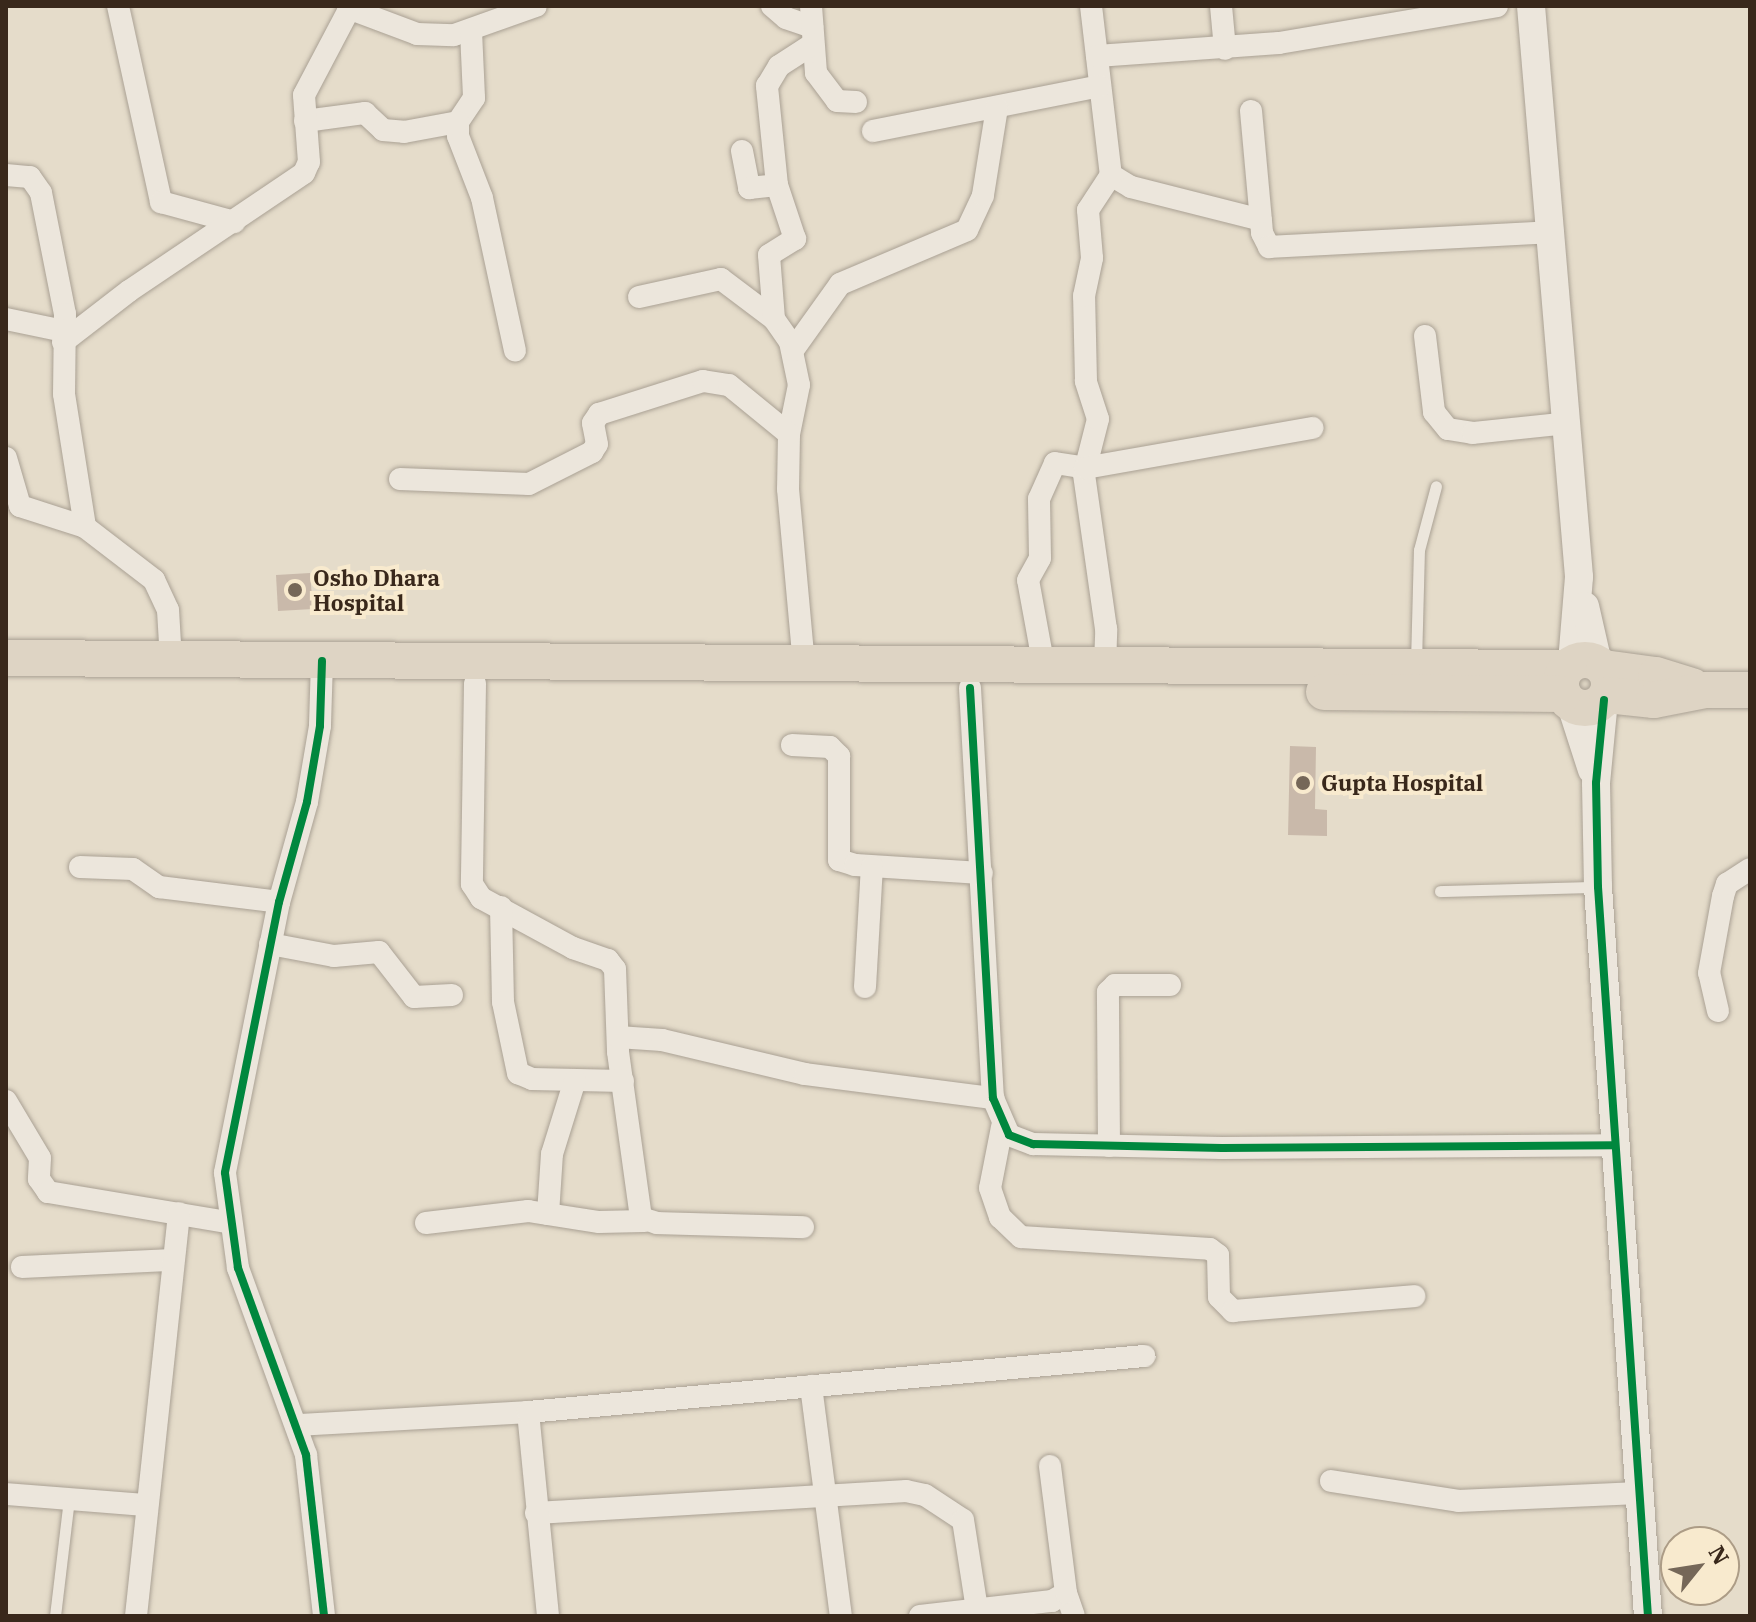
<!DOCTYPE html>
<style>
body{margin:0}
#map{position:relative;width:1756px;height:1622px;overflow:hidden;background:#e5dcca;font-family:"IBM Plex Serif",serif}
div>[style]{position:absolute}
.building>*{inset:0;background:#c9b9aa}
.roads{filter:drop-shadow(0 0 2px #aaa194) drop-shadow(0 0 2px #aaa194)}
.service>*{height:11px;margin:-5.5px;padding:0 5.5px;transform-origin:5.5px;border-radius:5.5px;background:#ece6dc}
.minor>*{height:22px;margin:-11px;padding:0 11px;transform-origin:11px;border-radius:11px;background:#ece6dc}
.tertiary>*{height:28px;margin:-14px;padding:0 14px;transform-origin:14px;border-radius:14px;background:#ece6dc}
.trunk>*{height:36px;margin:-18px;padding:0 18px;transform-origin:18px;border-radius:18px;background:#ded4c4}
.trunk>.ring{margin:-18px;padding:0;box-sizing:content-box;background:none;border:36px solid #ded4c4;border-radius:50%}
.cycleway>*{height:8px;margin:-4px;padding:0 4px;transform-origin:4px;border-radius:4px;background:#00873e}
.dots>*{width:22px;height:22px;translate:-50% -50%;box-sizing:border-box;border:4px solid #f8eace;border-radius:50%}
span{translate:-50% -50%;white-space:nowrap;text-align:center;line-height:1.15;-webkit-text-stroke:8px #f8eace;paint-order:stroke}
.poi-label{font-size:22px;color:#39281b;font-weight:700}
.left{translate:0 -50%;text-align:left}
.frame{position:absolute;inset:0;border:8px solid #39281b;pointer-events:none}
.north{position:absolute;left:1660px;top:1526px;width:80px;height:80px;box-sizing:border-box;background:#f8eace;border:2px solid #ac9c86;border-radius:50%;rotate:60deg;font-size:22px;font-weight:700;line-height:32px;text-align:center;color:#39281b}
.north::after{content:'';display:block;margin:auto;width:28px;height:36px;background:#756758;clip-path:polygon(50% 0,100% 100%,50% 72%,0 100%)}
</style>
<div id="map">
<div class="building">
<div style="clip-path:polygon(310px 573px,313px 609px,278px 611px,276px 575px)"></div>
<div style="clip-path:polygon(1290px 746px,1316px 747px,1315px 809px,1327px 810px,1327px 836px,1288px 835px)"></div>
</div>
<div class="roads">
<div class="service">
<div style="left:1416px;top:663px;width:113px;rotate:-88.5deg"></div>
<div style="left:1419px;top:550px;width:66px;rotate:-75.1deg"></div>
<div style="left:1440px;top:891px;width:155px;rotate:-1.5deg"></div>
<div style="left:55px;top:1616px;width:118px;rotate:-83.2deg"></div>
</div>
<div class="minor">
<div style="left:118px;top:6px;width:201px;rotate:77.6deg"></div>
<div style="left:161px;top:202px;width:76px;rotate:15.3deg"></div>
<div style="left:772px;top:6px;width:18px;rotate:41deg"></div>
<div style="left:786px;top:18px;width:28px;rotate:19deg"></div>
<div style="left:811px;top:6px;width:67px;rotate:85.7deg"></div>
<div style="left:816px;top:73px;width:35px;rotate:53deg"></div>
<div style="left:837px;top:101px;width:19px;rotate:3deg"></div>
<div style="left:1091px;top:6px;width:170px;rotate:83.3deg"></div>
<div style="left:1111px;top:175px;width:23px;rotate:31deg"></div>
<div style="left:1131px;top:187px;width:134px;rotate:14.2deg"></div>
<div style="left:1221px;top:6px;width:43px;rotate:84.7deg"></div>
<div style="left:348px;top:8px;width:74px;rotate:20.6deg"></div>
<div style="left:417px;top:34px;width:37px;rotate:2deg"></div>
<div style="left:454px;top:35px;width:87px;rotate:-19.5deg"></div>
<div style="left:471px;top:31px;width:67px;rotate:87.4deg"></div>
<div style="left:474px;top:98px;width:29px;rotate:124deg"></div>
<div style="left:458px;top:122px;width:14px;rotate:90deg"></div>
<div style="left:458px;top:136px;width:66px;rotate:68.8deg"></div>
<div style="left:482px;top:198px;width:156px;rotate:77.8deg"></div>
<div style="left:1097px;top:56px;width:182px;rotate:-4.1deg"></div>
<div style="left:1279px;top:43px;width:221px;rotate:-9.6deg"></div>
<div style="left:1251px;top:111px;width:122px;rotate:84.8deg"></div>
<div style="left:1262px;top:233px;width:16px;rotate:63deg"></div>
<div style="left:1269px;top:247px;width:284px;rotate:-3deg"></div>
<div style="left:305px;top:121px;width:61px;rotate:-7.6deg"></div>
<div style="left:365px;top:113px;width:25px;rotate:43deg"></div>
<div style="left:383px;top:130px;width:21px;rotate:5deg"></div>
<div style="left:404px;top:132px;width:55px;rotate:-10.5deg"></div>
<div style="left:873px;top:131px;width:231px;rotate:-11.2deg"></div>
<div style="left:742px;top:151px;width:38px;rotate:79deg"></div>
<div style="left:749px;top:188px;width:28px;rotate:-6deg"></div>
<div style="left:6px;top:175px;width:24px;rotate:5deg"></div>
<div style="left:30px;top:177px;width:19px;rotate:55deg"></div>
<div style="left:41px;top:193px;width:123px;rotate:78.8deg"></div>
<div style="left:65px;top:314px;width:80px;rotate:90.7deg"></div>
<div style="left:64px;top:394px;width:135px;rotate:81deg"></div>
<div style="left:639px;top:297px;width:84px;rotate:-12.4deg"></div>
<div style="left:721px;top:279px;width:66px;rotate:37deg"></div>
<div style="left:774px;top:319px;width:28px;rotate:55deg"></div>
<div style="left:790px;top:342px;width:44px;rotate:78.2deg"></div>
<div style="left:799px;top:385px;width:50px;rotate:101.5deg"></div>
<div style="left:789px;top:434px;width:55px;rotate:91deg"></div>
<div style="left:788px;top:489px;width:176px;rotate:84.8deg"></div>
<div style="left:6px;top:319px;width:59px;rotate:11.7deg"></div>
<div style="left:774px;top:319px;width:64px;rotate:-94.5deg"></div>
<div style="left:769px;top:255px;width:31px;rotate:-32deg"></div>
<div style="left:795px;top:239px;width:57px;rotate:-108.4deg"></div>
<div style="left:777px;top:185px;width:100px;rotate:-95.8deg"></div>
<div style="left:767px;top:86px;width:23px;rotate:-59deg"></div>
<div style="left:779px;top:66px;width:40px;rotate:-32.9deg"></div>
<div style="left:1425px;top:336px;width:77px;rotate:83.2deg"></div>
<div style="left:1434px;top:412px;width:22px;rotate:51deg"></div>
<div style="left:1448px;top:429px;width:25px;rotate:9deg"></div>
<div style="left:1473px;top:433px;width:96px;rotate:-6deg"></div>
<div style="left:63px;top:342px;width:83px;rotate:-37.7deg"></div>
<div style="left:129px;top:291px;width:211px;rotate:-34deg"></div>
<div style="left:304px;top:173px;width:12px;rotate:-66deg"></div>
<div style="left:309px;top:162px;width:67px;rotate:-94.3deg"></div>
<div style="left:304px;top:95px;width:101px;rotate:-62.2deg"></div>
<div style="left:793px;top:350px;width:81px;rotate:-54.5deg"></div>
<div style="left:840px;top:284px;width:138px;rotate:-23deg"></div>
<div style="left:967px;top:230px;width:38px;rotate:-65deg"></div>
<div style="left:983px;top:195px;width:88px;rotate:-80.9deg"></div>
<div style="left:6px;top:458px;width:50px;rotate:73.7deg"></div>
<div style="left:20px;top:506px;width:68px;rotate:17.9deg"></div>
<div style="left:85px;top:527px;width:87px;rotate:37.5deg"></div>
<div style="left:154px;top:580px;width:33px;rotate:65deg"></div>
<div style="left:168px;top:610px;width:50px;rotate:86.6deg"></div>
<div style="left:400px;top:479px;width:129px;rotate:2.2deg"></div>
<div style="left:529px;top:484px;width:71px;rotate:-26.9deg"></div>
<div style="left:592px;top:452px;width:9px;rotate:-58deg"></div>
<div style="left:597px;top:444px;width:21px;rotate:-101deg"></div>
<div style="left:593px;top:423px;width:11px;rotate:-56deg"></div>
<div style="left:599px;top:414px;width:109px;rotate:-17.6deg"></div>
<div style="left:703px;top:381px;width:26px;rotate:9deg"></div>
<div style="left:729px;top:385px;width:77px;rotate:39.2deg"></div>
<div style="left:322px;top:661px;width:65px;rotate:91.8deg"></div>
<div style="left:320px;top:726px;width:77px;rotate:99.7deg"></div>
<div style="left:307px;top:802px;width:104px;rotate:105.6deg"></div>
<div style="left:279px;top:902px;width:276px;rotate:101.3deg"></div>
<div style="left:225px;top:1173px;width:96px;rotate:82.2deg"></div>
<div style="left:238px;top:1268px;width:199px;rotate:70deg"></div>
<div style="left:306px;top:1455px;width:162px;rotate:83.6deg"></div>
<div style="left:1105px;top:666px;width:37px;rotate:-88deg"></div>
<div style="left:1106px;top:629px;width:157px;rotate:-98.1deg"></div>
<div style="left:1084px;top:474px;width:57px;rotate:-75.7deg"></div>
<div style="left:1098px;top:419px;width:40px;rotate:-108deg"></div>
<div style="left:1086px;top:381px;width:85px;rotate:-91.3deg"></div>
<div style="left:1084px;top:296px;width:39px;rotate:-78deg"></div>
<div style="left:1092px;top:258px;width:48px;rotate:-94.8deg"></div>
<div style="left:1088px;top:210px;width:42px;rotate:-56.7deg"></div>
<div style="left:1044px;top:667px;width:88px;rotate:-100.4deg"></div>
<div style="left:1028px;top:580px;width:25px;rotate:-61deg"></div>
<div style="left:1040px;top:558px;width:59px;rotate:-91deg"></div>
<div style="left:1039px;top:499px;width:39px;rotate:-66deg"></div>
<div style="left:1055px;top:463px;width:30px;rotate:9deg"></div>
<div style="left:1085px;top:468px;width:231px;rotate:-10deg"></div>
<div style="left:475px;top:684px;width:200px;rotate:90.9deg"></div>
<div style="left:472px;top:884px;width:17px;rotate:57deg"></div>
<div style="left:481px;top:898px;width:105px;rotate:28.5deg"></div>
<div style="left:573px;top:948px;width:37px;rotate:19deg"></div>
<div style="left:608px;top:960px;width:11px;rotate:52deg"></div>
<div style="left:615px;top:969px;width:83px;rotate:87.9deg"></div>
<div style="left:618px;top:1052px;width:168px;rotate:82.1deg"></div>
<div style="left:641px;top:1218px;width:17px;rotate:17deg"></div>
<div style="left:657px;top:1223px;width:146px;rotate:1.6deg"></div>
<div style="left:970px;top:688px;width:411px;rotate:86.8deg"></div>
<div style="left:993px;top:1098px;width:40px;rotate:66.6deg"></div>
<div style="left:1009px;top:1135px;width:26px;rotate:21deg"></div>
<div style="left:1033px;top:1144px;width:189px;rotate:1.2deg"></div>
<div style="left:1222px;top:1148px;width:393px;rotate:-0.4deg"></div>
<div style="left:792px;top:745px;width:38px;rotate:3deg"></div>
<div style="left:830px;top:747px;width:13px;rotate:45deg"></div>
<div style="left:839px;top:756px;width:104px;rotate:90deg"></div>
<div style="left:839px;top:860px;width:17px;rotate:17deg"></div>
<div style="left:855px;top:865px;width:127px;rotate:3.6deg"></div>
<div style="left:80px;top:867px;width:53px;rotate:2.2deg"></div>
<div style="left:133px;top:869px;width:32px;rotate:35deg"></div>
<div style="left:159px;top:887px;width:121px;rotate:7.1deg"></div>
<div style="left:501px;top:907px;width:95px;rotate:88.8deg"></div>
<div style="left:503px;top:1002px;width:73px;rotate:78.1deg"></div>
<div style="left:518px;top:1073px;width:15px;rotate:23deg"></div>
<div style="left:532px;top:1079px;width:91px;rotate:1.3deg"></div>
<div style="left:270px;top:944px;width:65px;rotate:10.6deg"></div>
<div style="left:334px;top:956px;width:45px;rotate:-5.1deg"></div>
<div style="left:379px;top:952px;width:57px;rotate:52.1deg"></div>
<div style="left:414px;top:997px;width:38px;rotate:-3deg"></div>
<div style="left:865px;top:987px;width:120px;rotate:-86.7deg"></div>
<div style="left:1718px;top:1011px;width:39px;rotate:-103deg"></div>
<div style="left:1709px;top:973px;width:78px;rotate:-79.7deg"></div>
<div style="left:1723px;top:896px;width:13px;rotate:-72deg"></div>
<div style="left:1727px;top:884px;width:27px;rotate:-33deg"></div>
<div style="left:618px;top:1037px;width:44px;rotate:3.9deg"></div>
<div style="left:662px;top:1040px;width:147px;rotate:13.4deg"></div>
<div style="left:805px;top:1074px;width:190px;rotate:7.3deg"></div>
<div style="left:6px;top:1101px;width:66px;rotate:59.2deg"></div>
<div style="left:40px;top:1158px;width:21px;rotate:93deg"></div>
<div style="left:39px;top:1179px;width:16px;rotate:55deg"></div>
<div style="left:48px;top:1192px;width:182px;rotate:9.5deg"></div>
<div style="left:1002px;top:1127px;width:62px;rotate:101.1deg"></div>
<div style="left:990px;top:1188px;width:31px;rotate:71deg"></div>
<div style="left:1000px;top:1217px;width:29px;rotate:44deg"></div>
<div style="left:1021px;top:1237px;width:189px;rotate:3.6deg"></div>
<div style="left:1210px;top:1249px;width:10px;rotate:37deg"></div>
<div style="left:1218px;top:1255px;width:42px;rotate:88.6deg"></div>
<div style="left:1219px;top:1297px;width:20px;rotate:45deg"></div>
<div style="left:1233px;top:1311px;width:182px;rotate:-4.7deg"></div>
<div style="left:1109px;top:1146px;width:154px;rotate:-90.4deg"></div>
<div style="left:1108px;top:992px;width:10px;rotate:-45deg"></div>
<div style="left:1115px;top:985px;width:55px"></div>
<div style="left:548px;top:1214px;width:60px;rotate:-86.2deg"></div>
<div style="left:552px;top:1154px;width:77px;rotate:-72.7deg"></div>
<div style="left:426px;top:1223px;width:103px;rotate:-6.7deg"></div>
<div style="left:528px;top:1211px;width:72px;rotate:8.8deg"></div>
<div style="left:599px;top:1222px;width:45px;rotate:-1.3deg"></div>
<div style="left:22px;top:1267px;width:151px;rotate:-2.7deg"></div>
<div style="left:811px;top:1386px;width:232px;rotate:82.6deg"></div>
<div style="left:298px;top:1425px;width:230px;rotate:-3.2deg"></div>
<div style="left:1331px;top:1481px;width:129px;rotate:8.9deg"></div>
<div style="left:1458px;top:1501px;width:181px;rotate:-2.5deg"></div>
<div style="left:6px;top:1494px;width:141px;rotate:4.5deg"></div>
<div style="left:536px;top:1513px;width:371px;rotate:-3.4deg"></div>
<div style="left:906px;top:1491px;width:19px;rotate:12deg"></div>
<div style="left:925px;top:1495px;width:45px;rotate:33.3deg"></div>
<div style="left:963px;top:1520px;width:90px;rotate:81.1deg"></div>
<div style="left:1066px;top:1593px;width:24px;rotate:71deg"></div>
<div style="left:136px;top:1616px;width:405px;rotate:-83.9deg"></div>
<div style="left:548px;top:1616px;width:205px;rotate:-95.6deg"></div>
<div style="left:528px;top:1412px;width:619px;rotate:-5.19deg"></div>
<div style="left:920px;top:1616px;width:133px;rotate:-6.5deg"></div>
<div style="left:1052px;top:1601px;width:16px;rotate:-30deg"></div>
<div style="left:1066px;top:1593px;width:128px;rotate:-97.2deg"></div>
</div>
<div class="tertiary">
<div style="left:1531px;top:6px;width:573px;rotate:85.19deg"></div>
<div style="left:1579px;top:577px;width:86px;rotate:94.7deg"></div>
<div style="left:1585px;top:606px;width:58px;rotate:77.2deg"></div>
<div style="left:1604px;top:700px;width:83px;rotate:95.5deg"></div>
<div style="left:1596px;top:783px;width:104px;rotate:88.9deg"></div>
<div style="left:1598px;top:887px;width:731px;rotate:86.08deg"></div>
<div style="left:1571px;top:705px;width:68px;rotate:72.1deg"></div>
</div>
<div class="trunk">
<div style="left:6px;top:658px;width:1560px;rotate:0.37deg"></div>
<div class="ring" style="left:1561px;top:660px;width:12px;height:12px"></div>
<div style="left:1604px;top:668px;width:52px;rotate:7.7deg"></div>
<div style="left:1656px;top:675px;width:38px;rotate:17deg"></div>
<div style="left:1324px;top:692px;width:239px;rotate:0.5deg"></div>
<div style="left:1607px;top:695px;width:47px;rotate:6.1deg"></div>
<div style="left:1654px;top:700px;width:52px;rotate:-11.1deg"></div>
<div style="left:1705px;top:690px;width:45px"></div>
</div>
</div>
<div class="cycleway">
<div style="left:322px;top:661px;width:65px;rotate:91.8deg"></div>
<div style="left:320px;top:726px;width:77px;rotate:99.7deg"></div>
<div style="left:307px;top:802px;width:104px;rotate:105.6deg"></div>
<div style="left:279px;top:902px;width:276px;rotate:101.3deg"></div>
<div style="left:225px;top:1173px;width:96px;rotate:82.2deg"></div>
<div style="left:238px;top:1268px;width:199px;rotate:70deg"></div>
<div style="left:306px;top:1455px;width:162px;rotate:83.6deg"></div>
<div style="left:970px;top:688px;width:411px;rotate:86.8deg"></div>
<div style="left:993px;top:1098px;width:40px;rotate:66.6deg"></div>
<div style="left:1009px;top:1135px;width:26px;rotate:21deg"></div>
<div style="left:1033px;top:1144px;width:189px;rotate:1.2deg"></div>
<div style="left:1222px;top:1148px;width:393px;rotate:-0.4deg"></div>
<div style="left:1604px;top:700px;width:83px;rotate:95.5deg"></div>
<div style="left:1596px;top:783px;width:104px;rotate:88.9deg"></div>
<div style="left:1598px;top:887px;width:731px;rotate:86.08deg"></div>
</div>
<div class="dots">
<div style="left:295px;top:590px;background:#756758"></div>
<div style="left:1303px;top:783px;background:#756758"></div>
</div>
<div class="poi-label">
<span class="left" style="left:313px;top:590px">Osho Dhara<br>Hospital</span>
<span class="left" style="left:1321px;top:783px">Gupta Hospital</span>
</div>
<div class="frame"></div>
<div class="north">N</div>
</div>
